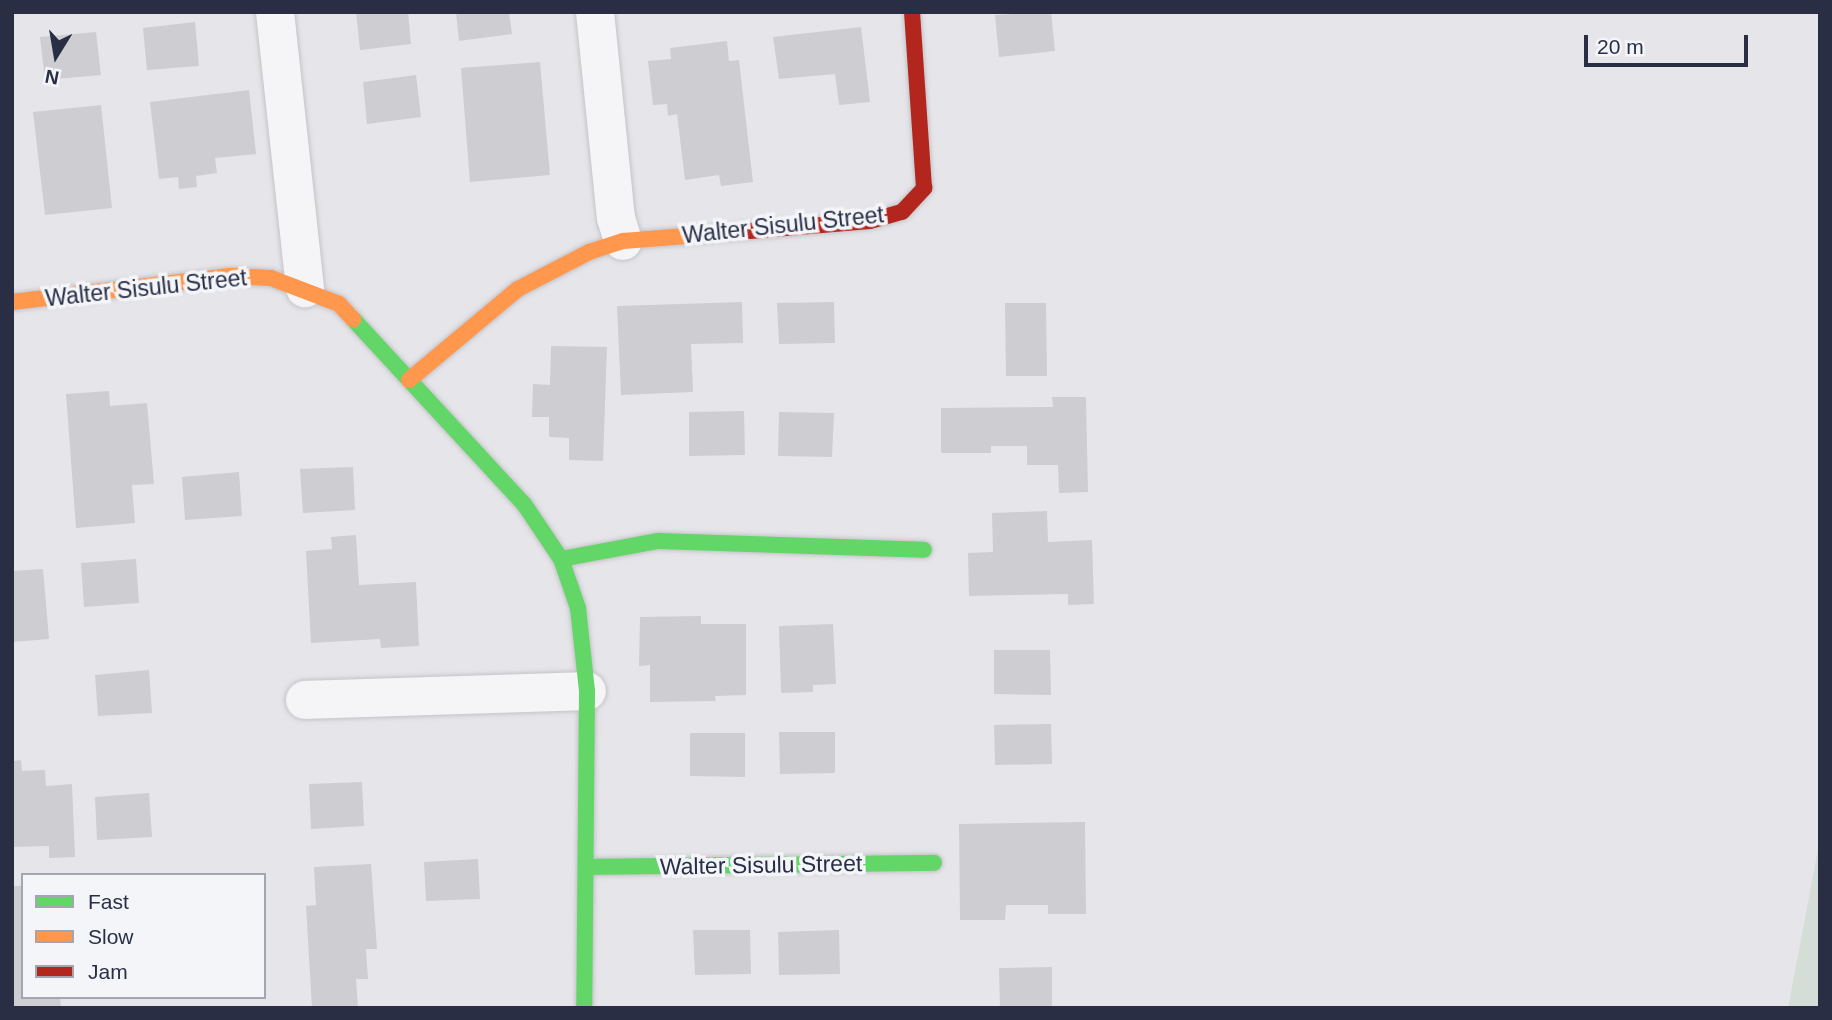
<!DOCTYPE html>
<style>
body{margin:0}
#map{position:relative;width:1832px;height:1020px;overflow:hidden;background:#e6e6ea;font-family:Arial,sans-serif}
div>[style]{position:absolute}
.green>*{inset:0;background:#d4ddd6}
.building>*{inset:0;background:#cdcdd2}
.roads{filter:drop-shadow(0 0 2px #c3c3c8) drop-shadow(0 0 2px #c3c3c8)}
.street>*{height:38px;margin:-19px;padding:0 19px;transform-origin:19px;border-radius:19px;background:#f5f5f7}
.fast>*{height:16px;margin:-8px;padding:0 8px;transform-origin:8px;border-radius:8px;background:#63d668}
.slow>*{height:16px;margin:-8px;padding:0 8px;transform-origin:8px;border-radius:8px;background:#ff974d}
.jam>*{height:16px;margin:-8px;padding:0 8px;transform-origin:8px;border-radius:8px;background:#b3261e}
span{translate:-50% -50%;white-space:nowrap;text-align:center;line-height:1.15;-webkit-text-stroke:7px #f4f5f9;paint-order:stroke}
.street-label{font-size:23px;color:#2a2e45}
.frame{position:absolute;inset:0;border:14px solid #2a2e45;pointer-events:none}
.legend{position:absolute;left:21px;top:873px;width:245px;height:126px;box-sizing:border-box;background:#f4f5f9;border:2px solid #a3a5b1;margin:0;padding:9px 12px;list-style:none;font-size:21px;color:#2a2e45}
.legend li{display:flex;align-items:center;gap:14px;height:35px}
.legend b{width:35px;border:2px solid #a3a5b1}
.north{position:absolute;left:21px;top:21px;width:70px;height:70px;-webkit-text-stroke:5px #f4f5f9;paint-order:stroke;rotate:191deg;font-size:19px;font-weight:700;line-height:28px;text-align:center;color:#2a2e45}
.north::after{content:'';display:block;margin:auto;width:24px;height:32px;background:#2a2e45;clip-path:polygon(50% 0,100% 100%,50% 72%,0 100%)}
.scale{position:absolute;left:1584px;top:35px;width:164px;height:32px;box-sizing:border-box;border:4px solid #2a2e45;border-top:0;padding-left:9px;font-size:21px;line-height:24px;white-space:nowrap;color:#2a2e45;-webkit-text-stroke:5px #f4f5f9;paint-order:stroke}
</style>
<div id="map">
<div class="green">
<div style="clip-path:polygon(1820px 839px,1820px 1008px,1788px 1008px)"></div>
</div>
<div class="building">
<div style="clip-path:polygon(356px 12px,408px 12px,411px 44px,360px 50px)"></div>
<div style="clip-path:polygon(456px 12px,509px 12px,512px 34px,459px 41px)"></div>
<div style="clip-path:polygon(1051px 12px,1055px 51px,999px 57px,995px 15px)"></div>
<div style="clip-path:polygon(195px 22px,199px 66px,147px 70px,143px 28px)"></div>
<div style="clip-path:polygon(861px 27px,870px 102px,839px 105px,835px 74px,779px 79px,773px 37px)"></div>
<div style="clip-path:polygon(96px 32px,101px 75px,45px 80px,40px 37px)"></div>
<div style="clip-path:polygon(727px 41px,729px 61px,739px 60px,753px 182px,721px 186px,719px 175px,685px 180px,677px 114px,668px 116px,667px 104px,653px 105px,648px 61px,671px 59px,670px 48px)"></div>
<div style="clip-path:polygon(540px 62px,550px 175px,470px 182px,461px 68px)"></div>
<div style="clip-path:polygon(416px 75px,421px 117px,367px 124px,363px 82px)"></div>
<div style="clip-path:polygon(249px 90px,256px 154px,215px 158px,217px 173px,196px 176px,197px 187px,179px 189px,178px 177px,159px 179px,150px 102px)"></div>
<div style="clip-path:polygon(101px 105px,112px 208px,45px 215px,33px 112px)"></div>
<div style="clip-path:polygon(742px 302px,743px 343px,691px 344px,693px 392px,621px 395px,617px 306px)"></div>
<div style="clip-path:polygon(834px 302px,835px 343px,779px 344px,777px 303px)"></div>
<div style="clip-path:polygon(1005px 303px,1046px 303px,1047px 376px,1006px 376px)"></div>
<div style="clip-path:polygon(551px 346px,607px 347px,603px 461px,569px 460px,569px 438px,549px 437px,549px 417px,532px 417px,533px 384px,550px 385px)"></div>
<div style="clip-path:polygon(109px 391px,110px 406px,147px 403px,154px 484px,132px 485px,135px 523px,76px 528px,66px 394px)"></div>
<div style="clip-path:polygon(1052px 397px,1086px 397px,1088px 492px,1059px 493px,1058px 465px,1027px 465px,1027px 446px,991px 446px,991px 453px,941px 453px,941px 408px,1053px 407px)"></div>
<div style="clip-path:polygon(744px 411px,745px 455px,689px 456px,689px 412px)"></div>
<div style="clip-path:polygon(779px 412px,834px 413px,832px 457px,778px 456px)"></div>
<div style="clip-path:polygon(353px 467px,355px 510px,303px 513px,300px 469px)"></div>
<div style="clip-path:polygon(239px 472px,242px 516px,185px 520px,182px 477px)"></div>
<div style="clip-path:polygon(1047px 511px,1048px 542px,1092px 540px,1094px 604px,1068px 605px,1068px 594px,969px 596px,968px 553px,993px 552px,992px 513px)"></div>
<div style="clip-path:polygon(356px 535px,359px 585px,416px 582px,419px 646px,381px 648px,380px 639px,311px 643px,306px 551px,332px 549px,331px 537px)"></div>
<div style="clip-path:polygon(136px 559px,139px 603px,84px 607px,81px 563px)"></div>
<div style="clip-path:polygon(43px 569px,49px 639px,12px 642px,12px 571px)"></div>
<div style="clip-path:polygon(701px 616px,701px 624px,746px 624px,746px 695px,715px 696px,716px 701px,650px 702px,650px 665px,639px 666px,640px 617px)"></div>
<div style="clip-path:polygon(833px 624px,836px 684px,813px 685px,813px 692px,781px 693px,779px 626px)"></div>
<div style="clip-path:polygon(994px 650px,1050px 650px,1051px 695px,994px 694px)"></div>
<div style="clip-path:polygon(149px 670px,152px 713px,98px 716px,95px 675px)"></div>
<div style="clip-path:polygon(1051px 724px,1052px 764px,995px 765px,994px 725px)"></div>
<div style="clip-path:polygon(779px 732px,835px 732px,835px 773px,780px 774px)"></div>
<div style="clip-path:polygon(690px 733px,745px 733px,745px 777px,690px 776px)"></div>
<div style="clip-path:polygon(21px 760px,22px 771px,45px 770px,46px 786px,72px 784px,75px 857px,49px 858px,49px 846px,12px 847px,12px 761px)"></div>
<div style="clip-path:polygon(362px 782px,364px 826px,311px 829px,309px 784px)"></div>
<div style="clip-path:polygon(149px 793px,152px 837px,97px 840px,95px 797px)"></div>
<div style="clip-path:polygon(1085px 822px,1086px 914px,1048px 914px,1048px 905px,1006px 905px,1005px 920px,960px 920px,959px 824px)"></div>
<div style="clip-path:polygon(478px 859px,480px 899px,426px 901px,424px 862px)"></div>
<div style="clip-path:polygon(371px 864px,377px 949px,366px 949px,368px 979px,356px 979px,358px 1007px,312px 1008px,306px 906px,316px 905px,314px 867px)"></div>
<div style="clip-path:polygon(12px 886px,23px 886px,23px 997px,60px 997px,61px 1007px,12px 1008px)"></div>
<div style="clip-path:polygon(693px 930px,750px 930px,751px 974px,695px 975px)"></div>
<div style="clip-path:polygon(839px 930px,840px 974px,779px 975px,778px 932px)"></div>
<div style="clip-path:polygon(1052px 967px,1052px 1008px,1000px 1008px,999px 968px)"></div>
</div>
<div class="roads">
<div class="street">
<div style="left:275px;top:12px;width:278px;rotate:83.8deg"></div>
<div style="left:595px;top:12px;width:207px;rotate:84.2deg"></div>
<div style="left:616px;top:218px;width:24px;rotate:73deg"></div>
<div style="left:305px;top:700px;width:282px;rotate:-1.8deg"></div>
</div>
<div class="fast">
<div style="left:353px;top:319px;width:252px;rotate:47.3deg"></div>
<div style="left:524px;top:504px;width:66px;rotate:56.1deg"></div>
<div style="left:561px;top:559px;width:52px;rotate:70.9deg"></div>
<div style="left:578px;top:608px;width:83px;rotate:83.8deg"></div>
<div style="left:587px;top:691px;width:317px;rotate:90.5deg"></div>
<div style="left:561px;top:559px;width:99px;rotate:-10.5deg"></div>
<div style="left:658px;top:541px;width:266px;rotate:1.9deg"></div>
<div style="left:587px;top:867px;width:347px;rotate:-0.7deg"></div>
</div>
<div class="slow">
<div style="left:12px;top:302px;width:220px;rotate:-6.8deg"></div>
<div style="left:230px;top:276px;width:41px;rotate:2.8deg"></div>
<div style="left:271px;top:278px;width:73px;rotate:20.9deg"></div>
<div style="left:339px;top:304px;width:21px;rotate:47deg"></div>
<div style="left:409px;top:380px;width:142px;rotate:-39.9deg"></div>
<div style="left:518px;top:289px;width:80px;rotate:-27.5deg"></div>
<div style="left:589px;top:252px;width:36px;rotate:-18deg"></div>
<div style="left:623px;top:241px;width:127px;rotate:-4.5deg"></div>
</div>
<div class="jam">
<div style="left:750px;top:231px;width:120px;rotate:-4.8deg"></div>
<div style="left:870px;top:221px;width:33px;rotate:-16deg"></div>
<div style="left:902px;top:212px;width:33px;rotate:-47deg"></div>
<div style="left:924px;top:188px;width:176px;rotate:-93.9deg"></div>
</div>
</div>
<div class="street-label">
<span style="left:783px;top:225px;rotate:-6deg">Walter Sisulu Street</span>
<span style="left:146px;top:288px;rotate:-6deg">Walter Sisulu Street</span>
<span style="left:761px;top:865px;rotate:-1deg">Walter Sisulu Street</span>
</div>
<div class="frame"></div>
<ul class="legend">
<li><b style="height:9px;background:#63d668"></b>Fast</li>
<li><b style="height:9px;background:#ff974d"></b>Slow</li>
<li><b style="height:9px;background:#b3261e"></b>Jam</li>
</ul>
<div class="north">N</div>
<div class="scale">20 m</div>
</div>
